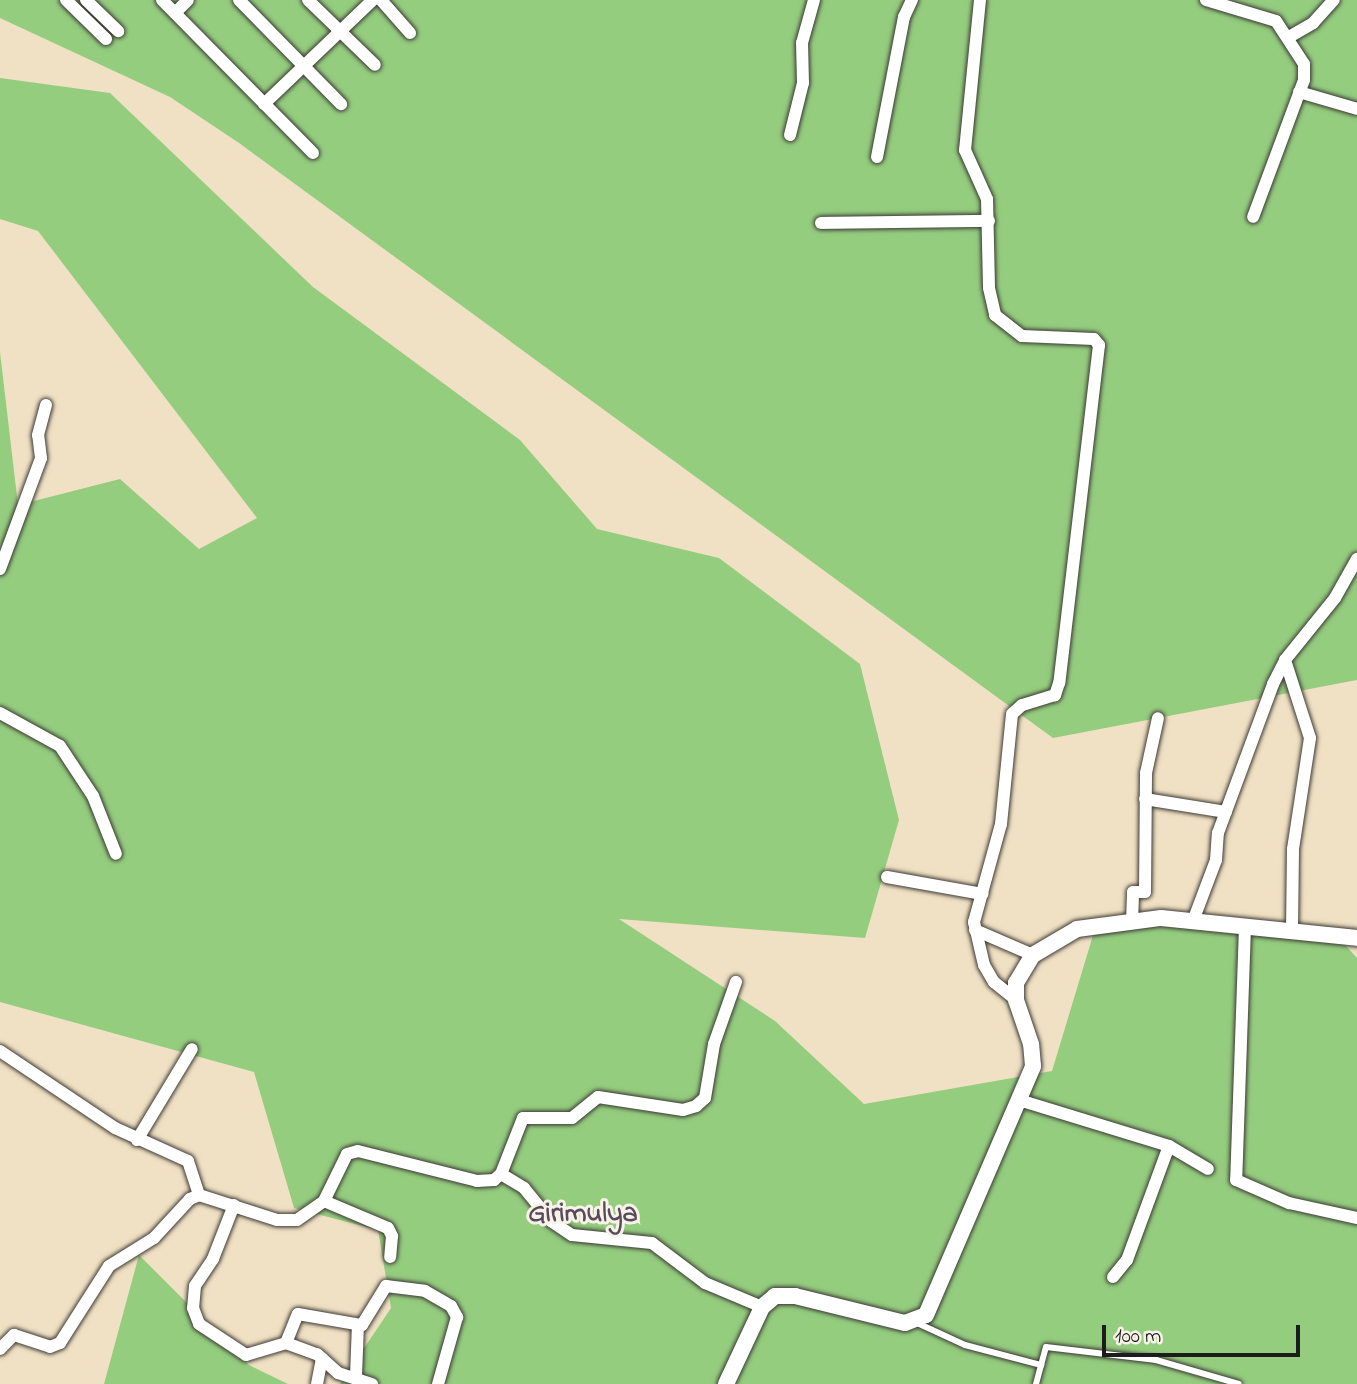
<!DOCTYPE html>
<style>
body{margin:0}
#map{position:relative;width:1357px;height:1384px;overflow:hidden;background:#f1e1c4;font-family:"Indie Flower",sans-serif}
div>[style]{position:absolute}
.green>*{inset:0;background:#95cd7f}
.roads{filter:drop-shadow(0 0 2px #3c3a35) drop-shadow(0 0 2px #3c3a35)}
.service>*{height:6px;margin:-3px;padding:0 3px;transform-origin:3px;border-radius:3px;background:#fff}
.minor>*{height:12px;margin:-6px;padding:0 6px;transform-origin:6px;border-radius:6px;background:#fff}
.tertiary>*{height:16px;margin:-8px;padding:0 8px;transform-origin:8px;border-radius:8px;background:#fff}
span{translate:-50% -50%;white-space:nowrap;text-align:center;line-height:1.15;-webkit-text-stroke:6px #f7f3e8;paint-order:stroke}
.quarter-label{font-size:28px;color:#59495d;font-weight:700}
.scale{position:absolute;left:1102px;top:1325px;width:198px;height:32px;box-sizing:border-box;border:4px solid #1c1c1c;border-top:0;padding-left:9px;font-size:21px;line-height:24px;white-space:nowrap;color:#1c1c1c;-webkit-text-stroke:5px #f7f3e8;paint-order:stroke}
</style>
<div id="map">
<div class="green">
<div style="clip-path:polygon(0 0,1357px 0,1357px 680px,1053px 738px,239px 143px,170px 97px,0 18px)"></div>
<div style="clip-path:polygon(0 78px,110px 93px,313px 287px,520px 440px,597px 529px,719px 558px,860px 664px,899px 820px,865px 938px,619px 919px,775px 1021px,864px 1104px,1052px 1071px,1097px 922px,1328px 926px,1357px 958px,1357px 1384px,340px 1384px,391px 1308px,378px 1230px,294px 1208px,254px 1072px,0 1002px,0 352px,18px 505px,120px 479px,199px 549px,257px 518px,38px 231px,0 219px)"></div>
<div style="clip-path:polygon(139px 1255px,249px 1365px,288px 1384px,104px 1384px)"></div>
</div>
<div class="roads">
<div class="service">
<div style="left:915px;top:1322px;width:55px;rotate:24.7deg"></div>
<div style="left:965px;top:1345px;width:79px;rotate:14.7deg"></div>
<div style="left:1036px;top:1384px;width:38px;rotate:-75deg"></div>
<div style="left:1046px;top:1347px;width:111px;rotate:6.7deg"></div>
<div style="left:1156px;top:1360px;width:86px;rotate:16.1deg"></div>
</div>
<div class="minor">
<div style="left:66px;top:0;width:56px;rotate:44.3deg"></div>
<div style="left:86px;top:0;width:45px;rotate:44.1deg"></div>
<div style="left:162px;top:0;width:215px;rotate:45.4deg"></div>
<div style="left:239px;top:0;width:146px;rotate:45.6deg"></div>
<div style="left:308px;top:0;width:93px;rotate:44.1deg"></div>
<div style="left:381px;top:0;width:44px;rotate:48.7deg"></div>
<div style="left:980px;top:0;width:151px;rotate:95.7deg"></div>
<div style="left:965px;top:150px;width:54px;rotate:65.8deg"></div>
<div style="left:987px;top:199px;width:89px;rotate:88.7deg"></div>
<div style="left:989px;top:288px;width:28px;rotate:77deg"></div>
<div style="left:995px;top:315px;width:34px;rotate:38deg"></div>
<div style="left:1022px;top:336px;width:72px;rotate:2.4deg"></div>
<div style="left:1094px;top:339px;width:8px;rotate:50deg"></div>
<div style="left:1099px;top:345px;width:340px;rotate:96.7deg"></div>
<div style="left:1059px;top:683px;width:13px;rotate:108deg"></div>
<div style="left:1055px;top:695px;width:34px;rotate:163deg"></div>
<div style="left:1022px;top:705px;width:13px;rotate:138deg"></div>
<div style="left:1012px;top:714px;width:111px;rotate:95.7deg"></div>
<div style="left:1001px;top:824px;width:102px;rotate:105.4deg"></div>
<div style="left:974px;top:922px;width:44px;rotate:76.9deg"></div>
<div style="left:984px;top:965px;width:20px;rotate:60deg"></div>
<div style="left:994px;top:982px;width:28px;rotate:39deg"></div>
<div style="left:1206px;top:0;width:73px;rotate:16.7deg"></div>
<div style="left:1276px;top:21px;width:51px;rotate:56.9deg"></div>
<div style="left:1304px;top:64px;width:16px;rotate:90deg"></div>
<div style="left:1304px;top:80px;width:146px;rotate:110.4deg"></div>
<div style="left:175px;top:13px;width:18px;rotate:-45deg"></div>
<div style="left:1289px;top:37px;width:28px;rotate:-30deg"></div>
<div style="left:1313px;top:23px;width:31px;rotate:-48deg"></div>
<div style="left:1299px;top:92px;width:60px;rotate:16.3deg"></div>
<div style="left:264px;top:104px;width:151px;rotate:-43.7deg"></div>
<div style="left:790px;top:135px;width:54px;rotate:-76deg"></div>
<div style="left:803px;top:83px;width:40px;rotate:-91.4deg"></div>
<div style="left:802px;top:43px;width:45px;rotate:-74.4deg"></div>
<div style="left:877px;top:157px;width:143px;rotate:-79.1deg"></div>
<div style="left:904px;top:17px;width:19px;rotate:-65deg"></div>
<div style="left:821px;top:223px;width:168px;rotate:-0.7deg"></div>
<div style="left:0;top:569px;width:118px;rotate:-69.7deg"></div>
<div style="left:41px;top:458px;width:23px;rotate:-97deg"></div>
<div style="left:38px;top:435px;width:31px;rotate:-75deg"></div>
<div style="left:1285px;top:660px;width:82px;rotate:72.2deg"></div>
<div style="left:1310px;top:738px;width:112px;rotate:98.7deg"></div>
<div style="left:1293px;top:849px;width:84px;rotate:90.7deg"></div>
<div style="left:0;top:713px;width:68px;rotate:28.8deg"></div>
<div style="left:60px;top:746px;width:60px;rotate:56.6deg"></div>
<div style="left:93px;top:796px;width:62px;rotate:68.4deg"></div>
<div style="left:1145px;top:799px;width:82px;rotate:9.1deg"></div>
<div style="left:887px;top:877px;width:97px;rotate:10.1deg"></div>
<div style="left:1193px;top:921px;width:65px;rotate:-69.3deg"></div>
<div style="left:1216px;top:860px;width:27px;rotate:-86deg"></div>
<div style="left:1218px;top:833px;width:159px;rotate:-69.7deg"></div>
<div style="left:1273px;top:684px;width:27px;rotate:-63deg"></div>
<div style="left:1285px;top:660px;width:80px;rotate:-51.1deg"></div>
<div style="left:1335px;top:598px;width:45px;rotate:-60.6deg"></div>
<div style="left:1132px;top:923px;width:31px;rotate:-88deg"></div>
<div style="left:1133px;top:892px;width:12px"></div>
<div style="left:1145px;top:892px;width:119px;rotate:-89.5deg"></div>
<div style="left:1146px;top:773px;width:56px;rotate:-77.7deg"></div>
<div style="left:1245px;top:927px;width:253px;rotate:92deg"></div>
<div style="left:1236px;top:1180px;width:58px;rotate:23.5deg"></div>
<div style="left:1289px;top:1203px;width:70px;rotate:12.4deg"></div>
<div style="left:975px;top:930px;width:63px;rotate:23.3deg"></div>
<div style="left:0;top:1051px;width:138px;rotate:33.8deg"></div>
<div style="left:115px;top:1128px;width:80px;rotate:24.3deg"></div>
<div style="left:188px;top:1161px;width:36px;rotate:72deg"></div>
<div style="left:1019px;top:1100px;width:157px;rotate:17deg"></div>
<div style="left:1169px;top:1146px;width:45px;rotate:30.5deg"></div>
<div style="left:137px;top:1140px;width:106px;rotate:-58.9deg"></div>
<div style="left:501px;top:1174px;width:27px;rotate:31deg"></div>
<div style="left:524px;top:1188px;width:43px;rotate:50.7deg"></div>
<div style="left:551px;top:1221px;width:25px;rotate:34deg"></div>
<div style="left:572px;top:1235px;width:80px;rotate:5.7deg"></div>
<div style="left:652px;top:1243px;width:66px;rotate:37deg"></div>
<div style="left:705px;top:1283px;width:62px;rotate:22.8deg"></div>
<div style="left:324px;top:1201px;width:69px;rotate:22.9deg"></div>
<div style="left:388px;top:1228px;width:9px;rotate:63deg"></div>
<div style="left:392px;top:1236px;width:21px;rotate:95deg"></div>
<div style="left:234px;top:1205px;width:58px;rotate:111.3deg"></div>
<div style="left:213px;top:1259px;width:32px;rotate:124deg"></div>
<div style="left:195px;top:1286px;width:22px;rotate:95deg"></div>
<div style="left:193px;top:1308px;width:17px;rotate:69deg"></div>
<div style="left:199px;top:1324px;width:56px;rotate:33.4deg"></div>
<div style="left:246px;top:1355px;width:42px;rotate:-16.7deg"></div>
<div style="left:286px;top:1343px;width:33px;rotate:20deg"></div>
<div style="left:317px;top:1354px;width:28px;rotate:42deg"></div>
<div style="left:338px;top:1373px;width:36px;rotate:18deg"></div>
<div style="left:1113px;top:1277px;width:22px;rotate:-51deg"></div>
<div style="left:1127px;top:1260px;width:121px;rotate:-69.8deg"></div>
<div style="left:286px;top:1343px;width:31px;rotate:-68deg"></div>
<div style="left:298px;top:1314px;width:65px;rotate:9.8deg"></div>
<div style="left:362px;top:1325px;width:46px;rotate:-58.4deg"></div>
<div style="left:386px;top:1286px;width:39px;rotate:7deg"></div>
<div style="left:425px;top:1291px;width:30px;rotate:30deg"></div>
<div style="left:451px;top:1306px;width:13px;rotate:61deg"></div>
<div style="left:457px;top:1317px;width:70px;rotate:105.8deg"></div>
<div style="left:0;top:1349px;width:20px;rotate:-45deg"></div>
<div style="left:14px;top:1335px;width:38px;rotate:18deg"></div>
<div style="left:50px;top:1347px;width:11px;rotate:-22deg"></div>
<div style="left:60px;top:1343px;width:91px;rotate:-57.5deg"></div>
<div style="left:109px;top:1266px;width:53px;rotate:-31.9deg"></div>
<div style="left:154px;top:1238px;width:53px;rotate:-47.3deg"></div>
<div style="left:190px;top:1199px;width:10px;rotate:-24deg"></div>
<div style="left:199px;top:1195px;width:82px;rotate:17.8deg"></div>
<div style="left:277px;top:1220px;width:20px"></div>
<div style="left:297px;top:1220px;width:33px;rotate:-35deg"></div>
<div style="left:324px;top:1201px;width:52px;rotate:-63.9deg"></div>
<div style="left:347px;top:1154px;width:11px;rotate:-15deg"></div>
<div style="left:358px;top:1151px;width:123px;rotate:14.1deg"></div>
<div style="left:477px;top:1181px;width:17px;rotate:-3deg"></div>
<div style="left:494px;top:1180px;width:9px;rotate:-41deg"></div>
<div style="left:501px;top:1174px;width:60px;rotate:-68.6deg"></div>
<div style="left:523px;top:1118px;width:49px"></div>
<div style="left:572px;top:1118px;width:33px;rotate:-39deg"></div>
<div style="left:598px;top:1097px;width:86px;rotate:8.7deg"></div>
<div style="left:683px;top:1110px;width:14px;rotate:-17deg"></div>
<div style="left:696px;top:1106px;width:12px;rotate:-42deg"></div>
<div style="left:705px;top:1098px;width:55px;rotate:-80.5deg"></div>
<div style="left:714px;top:1044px;width:66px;rotate:-70.5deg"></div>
<div style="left:356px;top:1376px;width:51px;rotate:-87.8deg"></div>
<div style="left:317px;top:1384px;width:26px;rotate:-79deg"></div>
</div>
<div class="tertiary">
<div style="left:726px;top:1384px;width:85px;rotate:-64.9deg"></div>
<div style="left:762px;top:1307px;width:17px;rotate:-40deg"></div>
<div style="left:775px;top:1296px;width:20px"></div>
<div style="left:795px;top:1296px;width:113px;rotate:13.8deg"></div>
<div style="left:905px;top:1323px;width:22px;rotate:-21deg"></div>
<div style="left:926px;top:1315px;width:271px;rotate:-66.7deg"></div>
<div style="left:1033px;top:1066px;width:22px;rotate:-95deg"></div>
<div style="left:1031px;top:1044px;width:46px;rotate:-108.8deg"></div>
<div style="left:1016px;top:1000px;width:17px;rotate:-90deg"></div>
<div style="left:1016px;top:983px;width:33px;rotate:-59deg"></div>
<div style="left:1033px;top:955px;width:51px;rotate:-30.6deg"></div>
<div style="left:1077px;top:929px;width:85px;rotate:-7.5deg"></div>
<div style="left:1161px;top:918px;width:197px;rotate:5.8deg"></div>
</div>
</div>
<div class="quarter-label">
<span style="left:583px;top:1215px">Girimulya</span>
</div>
<div class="scale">100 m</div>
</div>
